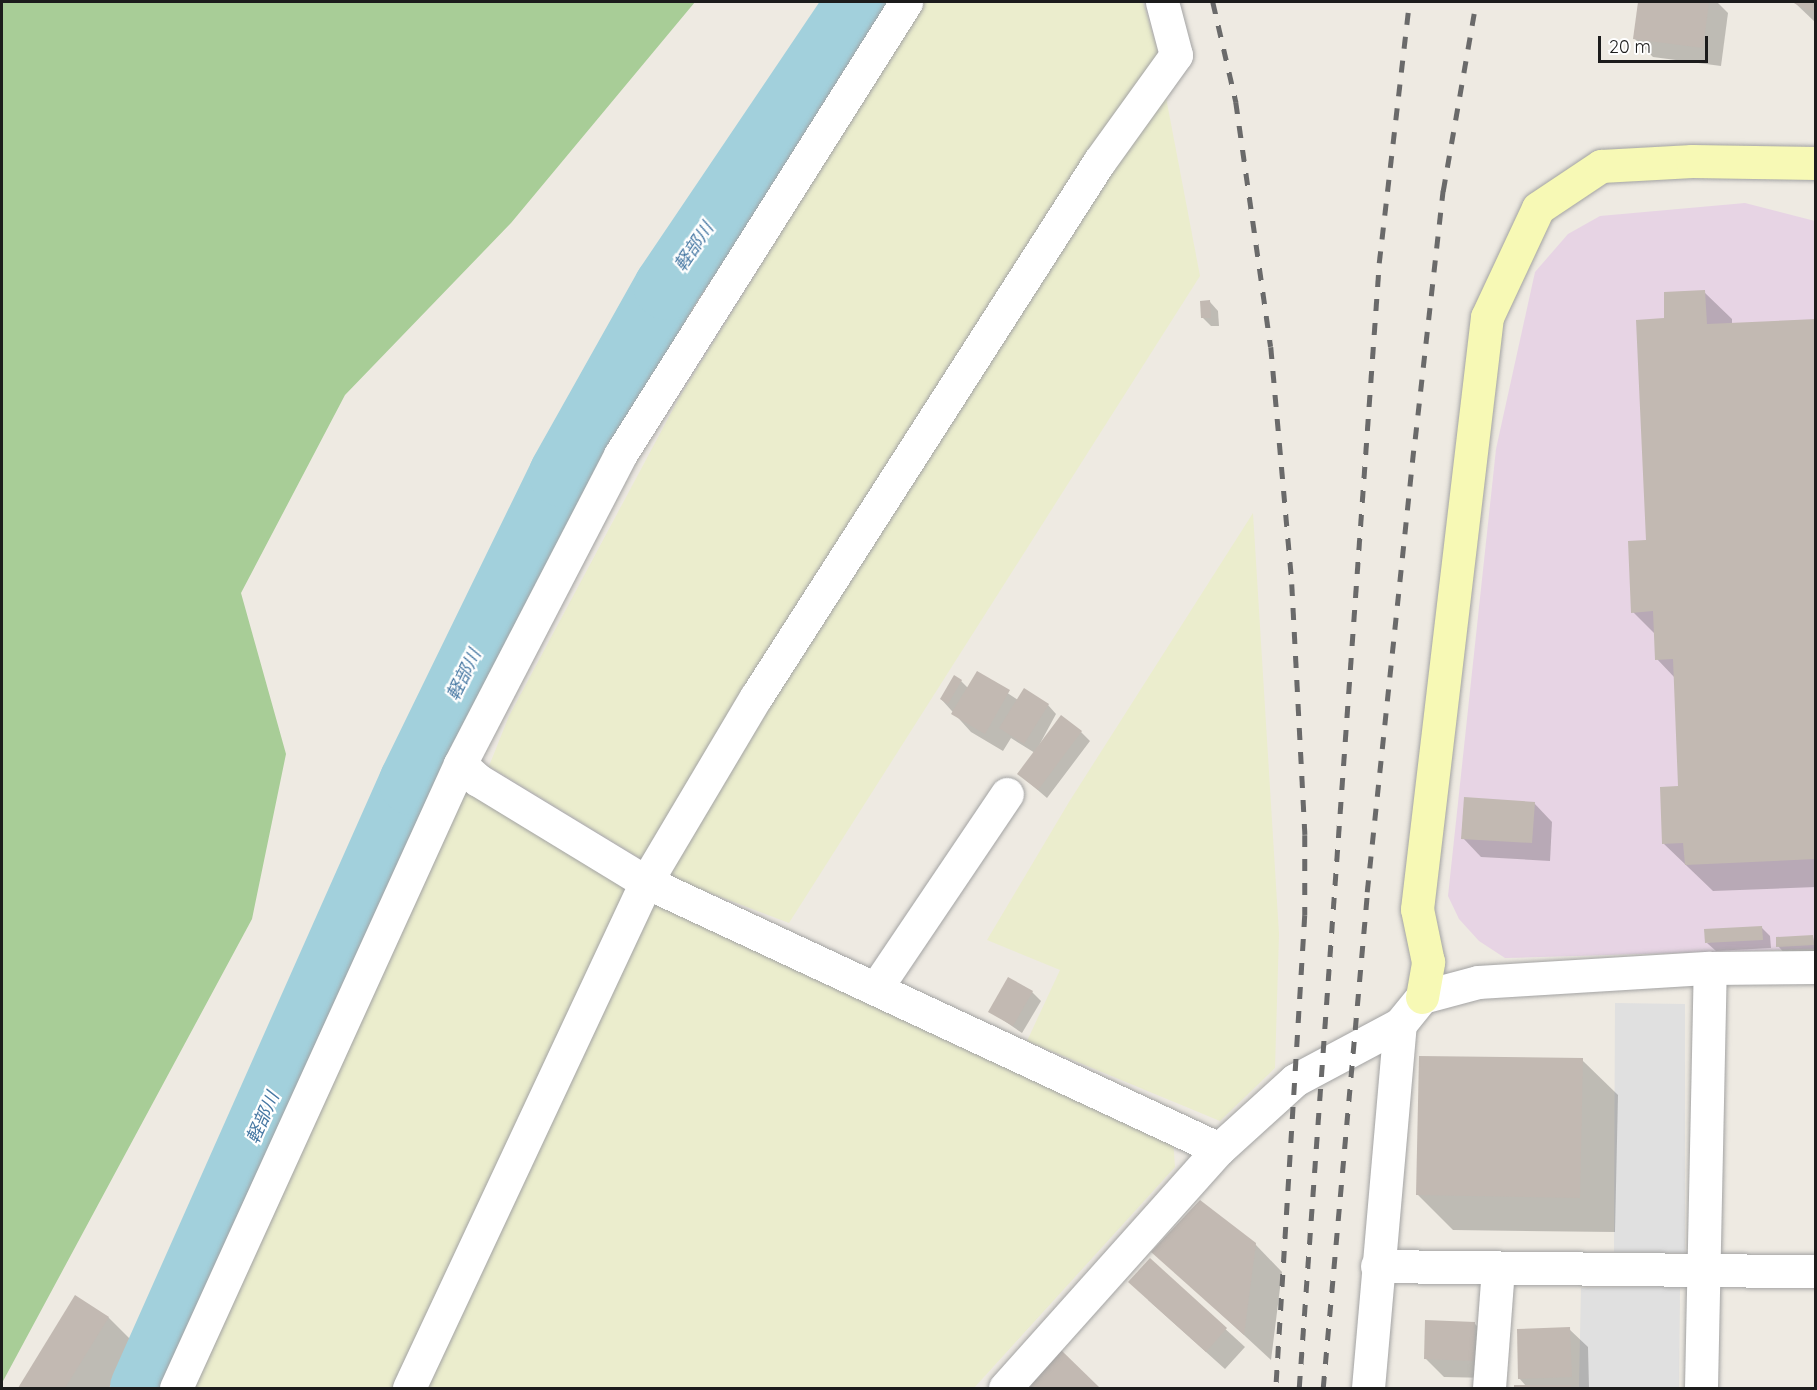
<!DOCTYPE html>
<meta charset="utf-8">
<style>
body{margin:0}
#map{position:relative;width:1817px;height:1390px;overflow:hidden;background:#eeeae2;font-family:Quicksand,"Noto Sans JP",sans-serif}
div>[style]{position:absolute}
.industrial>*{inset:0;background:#e7d4e4}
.farmland>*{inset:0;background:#ebedcd}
.forest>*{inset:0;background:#a8cd97}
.parking>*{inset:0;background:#e0e0e0}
.shadow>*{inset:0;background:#0003}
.river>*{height:66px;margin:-33px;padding:0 33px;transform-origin:33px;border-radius:33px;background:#a2d0dc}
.building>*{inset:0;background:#c2b9b2}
.roads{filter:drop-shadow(0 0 2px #a3a3a3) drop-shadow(0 0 2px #a3a3a3)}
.street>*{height:33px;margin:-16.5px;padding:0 16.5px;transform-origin:16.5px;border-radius:16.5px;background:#fff}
.secondary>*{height:33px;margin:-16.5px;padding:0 16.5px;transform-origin:16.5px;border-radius:16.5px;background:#f7f9b5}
.rail>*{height:4.5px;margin-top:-2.25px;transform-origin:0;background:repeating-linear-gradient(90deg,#6a6a6a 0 12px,transparent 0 24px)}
span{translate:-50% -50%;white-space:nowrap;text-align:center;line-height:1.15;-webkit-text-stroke:4.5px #fff;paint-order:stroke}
.water-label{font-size:18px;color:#4778a3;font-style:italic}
.frame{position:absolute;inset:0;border:3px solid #1c1c1c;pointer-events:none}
.scale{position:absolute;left:1598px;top:36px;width:110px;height:27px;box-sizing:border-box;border:3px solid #1c1c1c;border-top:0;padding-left:8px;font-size:18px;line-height:21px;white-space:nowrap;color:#1c1c1c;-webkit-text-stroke:4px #fff;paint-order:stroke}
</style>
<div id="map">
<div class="industrial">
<div style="clip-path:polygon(1745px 203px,1815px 221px,1815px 949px,1505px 958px,1479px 941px,1459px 919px,1448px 896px,1496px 449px,1535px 272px,1568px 234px,1600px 216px)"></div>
</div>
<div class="farmland">
<div style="clip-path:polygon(923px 2px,1143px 2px,1156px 45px,1200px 276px,789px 923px,676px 880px,489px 766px,509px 716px,679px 398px)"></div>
<div style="clip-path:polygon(1253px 513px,1279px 934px,1275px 1068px,1220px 1121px,1027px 1041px,1060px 970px,987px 940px,1069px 802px)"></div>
<div style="clip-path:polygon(474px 791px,670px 911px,1096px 1109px,1173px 1138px,1175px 1167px,974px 1388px,186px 1388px,459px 793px)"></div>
</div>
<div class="forest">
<div style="clip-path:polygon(2px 2px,695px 2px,511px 223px,345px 395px,241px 593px,286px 754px,252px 919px,2px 1383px)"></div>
</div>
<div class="parking">
<div style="clip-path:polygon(1615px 1003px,1685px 1004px,1685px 1253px,1614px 1252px)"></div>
<div style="clip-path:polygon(1680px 1286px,1679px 1388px,1579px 1388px,1581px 1288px)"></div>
</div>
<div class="shadow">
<div style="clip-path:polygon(1640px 2px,1717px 2px,1728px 13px,1721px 66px,1653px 57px,1635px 39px)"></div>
<div style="clip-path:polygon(1794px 2px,1816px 2px,1816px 23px)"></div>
<div style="clip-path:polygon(1704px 292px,1732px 319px,1732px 324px,1816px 321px,1816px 887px,1713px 891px,1664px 844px,1680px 787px,1675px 678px,1657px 659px,1656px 635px,1633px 612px,1648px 542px,1666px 320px)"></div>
<div style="clip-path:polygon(1210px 302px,1218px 311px,1219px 326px,1211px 326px,1203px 318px)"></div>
<div style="clip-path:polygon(977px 673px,1018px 700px,1048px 705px,1056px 714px,1036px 751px,1081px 732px,1090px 741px,1047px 798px,1019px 774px,1035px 753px,1011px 738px,1003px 751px,971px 732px,941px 699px,961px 681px,968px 688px)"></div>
<div style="clip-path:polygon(1534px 803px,1552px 822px,1550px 861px,1481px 857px,1463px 838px)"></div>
<div style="clip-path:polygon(1761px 927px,1770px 936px,1771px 948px,1716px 951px,1707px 943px)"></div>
<div style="clip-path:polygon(1813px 937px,1816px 953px,1786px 955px,1778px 946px)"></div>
<div style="clip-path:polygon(1032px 992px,1041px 1001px,1022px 1033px,990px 1011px)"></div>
<div style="clip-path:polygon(1582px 1060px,1618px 1095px,1615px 1232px,1453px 1230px,1418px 1195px)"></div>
<div style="clip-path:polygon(1255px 1244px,1282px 1272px,1271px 1360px,1154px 1252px)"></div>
<div style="clip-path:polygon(1150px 1260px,1245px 1347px,1225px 1369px,1148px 1300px)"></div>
<div style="clip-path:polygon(75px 1297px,109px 1318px,136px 1345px,109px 1388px,19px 1388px)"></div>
<div style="clip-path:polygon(1474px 1323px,1493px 1342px,1491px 1378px,1444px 1377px,1426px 1359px)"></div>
<div style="clip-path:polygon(1569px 1329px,1588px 1347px,1589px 1388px,1516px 1388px,1527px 1387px,1519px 1378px)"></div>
<div style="clip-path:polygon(1061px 1352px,1098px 1388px,1025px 1388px)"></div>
</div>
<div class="river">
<div style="left:143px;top:1388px;width:663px;rotate:-66.06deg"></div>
<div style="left:412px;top:782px;width:343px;rotate:-64deg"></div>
<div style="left:562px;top:474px;width:214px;rotate:-60.7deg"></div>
<div style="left:667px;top:287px;width:344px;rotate:-56deg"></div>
</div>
<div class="building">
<div style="clip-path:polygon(1638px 2px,1709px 2px,1703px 48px,1633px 39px)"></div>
<div style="clip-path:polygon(1792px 2px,1816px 2px,1816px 11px,1807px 10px)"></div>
<div style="clip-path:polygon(1705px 290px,1707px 324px,1816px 319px,1816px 859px,1685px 865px,1683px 843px,1662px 844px,1660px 787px,1678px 786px,1673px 659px,1655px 660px,1653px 611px,1631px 613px,1628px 541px,1646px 540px,1636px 320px,1664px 318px,1664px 292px)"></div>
<div style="clip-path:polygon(1210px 300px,1211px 318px,1201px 318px,1200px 301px)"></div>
<div style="clip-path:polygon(977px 671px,1010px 690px,985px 734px,951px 714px)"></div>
<div style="clip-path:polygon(954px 675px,962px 680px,948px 704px,940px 699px)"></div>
<div style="clip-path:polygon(1024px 688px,1049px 704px,1024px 744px,999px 728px)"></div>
<div style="clip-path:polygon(1061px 715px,1082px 731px,1038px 790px,1017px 774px)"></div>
<div style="clip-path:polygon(1464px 797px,1535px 802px,1532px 843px,1461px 839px)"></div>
<div style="clip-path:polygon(1762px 926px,1763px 940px,1705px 943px,1704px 929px)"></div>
<div style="clip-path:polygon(1813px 935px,1814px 945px,1776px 947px,1776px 937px)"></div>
<div style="clip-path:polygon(1008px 977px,1033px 991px,1013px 1026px,988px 1012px)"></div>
<div style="clip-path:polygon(1419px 1056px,1583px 1058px,1580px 1198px,1416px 1195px)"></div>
<div style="clip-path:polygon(1200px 1200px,1256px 1243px,1244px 1335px,1151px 1252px)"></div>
<div style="clip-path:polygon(1150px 1258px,1227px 1328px,1206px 1352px,1128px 1282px)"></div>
<div style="clip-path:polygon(75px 1295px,109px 1317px,65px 1388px,18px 1388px)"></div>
<div style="clip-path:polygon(1425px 1320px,1475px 1322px,1474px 1361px,1424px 1359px)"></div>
<div style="clip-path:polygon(1570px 1327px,1572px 1377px,1518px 1379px,1517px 1329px)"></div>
<div style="clip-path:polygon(1061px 1350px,1100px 1388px,1023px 1388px)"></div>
<div style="clip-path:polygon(1514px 1385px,1571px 1385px,1571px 1388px,1514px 1388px)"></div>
</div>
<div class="roads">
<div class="street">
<div style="left:460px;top:764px;width:24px;rotate:42deg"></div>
<div style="left:478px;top:780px;width:197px;rotate:31.3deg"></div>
<div style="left:646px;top:882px;width:632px;rotate:24.98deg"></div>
<div style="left:876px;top:988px;width:234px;rotate:-56deg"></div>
<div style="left:1377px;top:1266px;width:439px;rotate:0.7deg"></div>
<div style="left:176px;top:1388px;width:686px;rotate:-65.53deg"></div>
<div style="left:460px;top:764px;width:348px;rotate:-62.6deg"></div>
<div style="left:620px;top:455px;width:536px;rotate:-57.73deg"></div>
<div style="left:409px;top:1388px;width:559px;rotate:-64.9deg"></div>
<div style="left:646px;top:882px;width:215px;rotate:-59.3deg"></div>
<div style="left:756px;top:697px;width:636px;rotate:-57.34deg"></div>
<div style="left:1099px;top:162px;width:132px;rotate:-54.3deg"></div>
<div style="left:1176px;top:55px;width:55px;rotate:-104.8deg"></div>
<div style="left:1005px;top:1388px;width:321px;rotate:-48.2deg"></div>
<div style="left:1219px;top:1149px;width:103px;rotate:-42.2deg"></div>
<div style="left:1295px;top:1080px;width:119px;rotate:-28.1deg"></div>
<div style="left:1400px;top:1024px;width:35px;rotate:-51deg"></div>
<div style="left:1422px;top:997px;width:58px;rotate:-15deg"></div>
<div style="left:1478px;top:982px;width:232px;rotate:-3.5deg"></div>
<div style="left:1710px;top:968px;width:106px;rotate:-0.5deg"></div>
<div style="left:1368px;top:1388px;width:365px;rotate:-85deg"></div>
<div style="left:1489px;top:1388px;width:120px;rotate:-85.7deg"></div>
<div style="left:1701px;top:1388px;width:420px;rotate:-88.8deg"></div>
</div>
<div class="secondary">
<div style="left:1422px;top:997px;width:36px;rotate:-80deg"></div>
<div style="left:1428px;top:962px;width:54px;rotate:-101.7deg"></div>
<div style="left:1417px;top:909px;width:596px;rotate:-83.26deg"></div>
<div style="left:1487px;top:317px;width:120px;rotate:-64.9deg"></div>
<div style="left:1538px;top:208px;width:76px;rotate:-33.7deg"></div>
<div style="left:1601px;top:166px;width:91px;rotate:-3.1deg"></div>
<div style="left:1692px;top:161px;width:124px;rotate:0.9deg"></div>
</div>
</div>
<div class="rail">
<div style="left:1213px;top:2px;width:103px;rotate:77deg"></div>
<div style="left:1236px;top:102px;width:247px;rotate:81.9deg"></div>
<div style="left:1271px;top:347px;width:238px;rotate:84.9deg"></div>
<div style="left:1292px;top:584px;width:251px;rotate:87deg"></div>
<div style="left:1305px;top:835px;width:80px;rotate:90deg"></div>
<div style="left:1305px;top:915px;width:474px;rotate:93.5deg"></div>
<div style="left:1299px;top:1388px;width:1128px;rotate:-85.93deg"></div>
<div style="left:1379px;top:263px;width:263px;rotate:-83.4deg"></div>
<div style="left:1323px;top:1388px;width:498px;rotate:-84.9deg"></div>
<div style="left:1367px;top:892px;width:456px;rotate:-84deg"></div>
<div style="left:1415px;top:439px;width:250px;rotate:-83.6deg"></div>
<div style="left:1443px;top:191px;width:192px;rotate:-80.1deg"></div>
</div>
<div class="water-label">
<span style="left:694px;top:247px;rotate:-56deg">軽部川</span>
<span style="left:464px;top:675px;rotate:-64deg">軽部川</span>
<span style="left:263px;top:1118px;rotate:-66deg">軽部川</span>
</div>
<div class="frame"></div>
<div class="scale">20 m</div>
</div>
